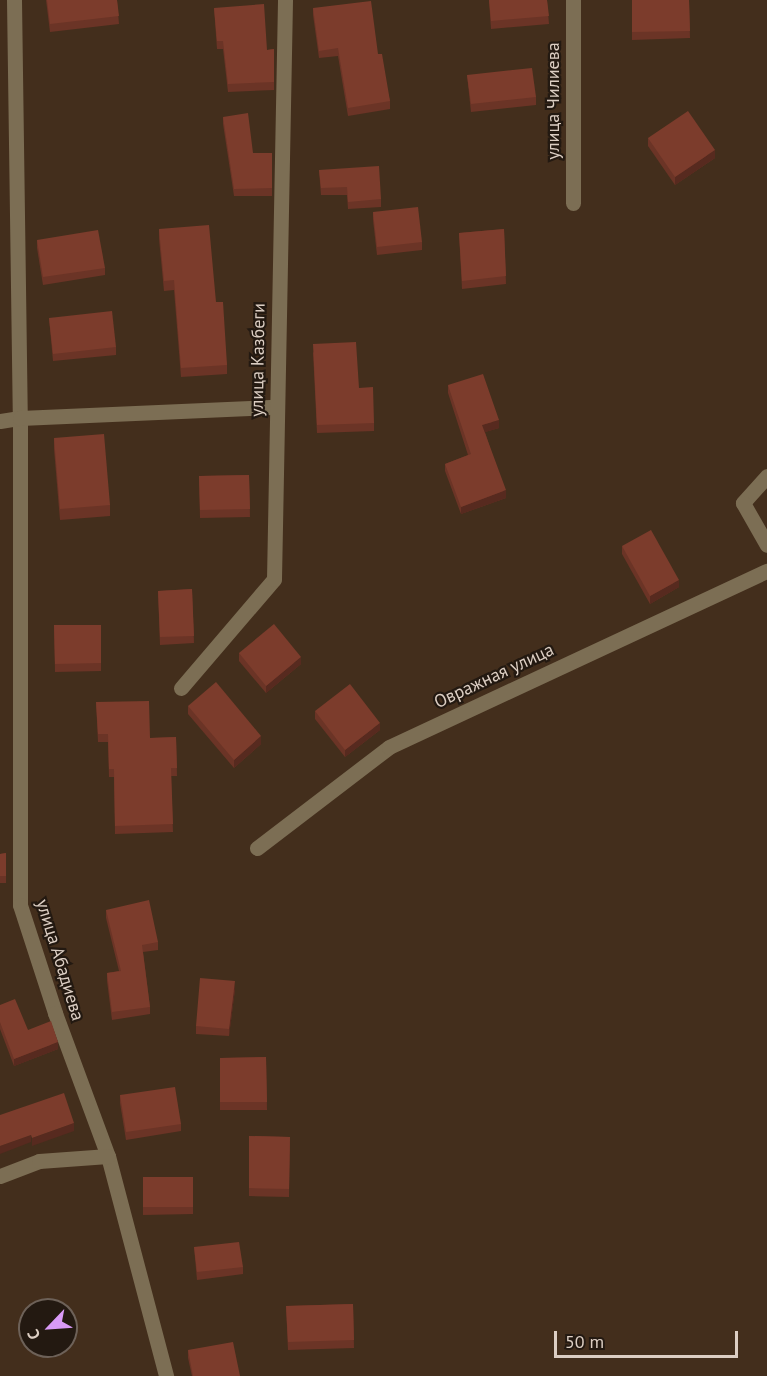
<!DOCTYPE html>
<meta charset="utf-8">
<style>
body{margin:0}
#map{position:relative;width:767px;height:1376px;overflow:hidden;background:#432e1c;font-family:"PT Sans",sans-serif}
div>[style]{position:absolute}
.minor>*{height:15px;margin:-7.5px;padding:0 7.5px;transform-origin:7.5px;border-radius:7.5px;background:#7c6e54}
.wall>*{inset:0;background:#6b3426}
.shaded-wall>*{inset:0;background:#572a1f}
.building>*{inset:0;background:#7c3c2c}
span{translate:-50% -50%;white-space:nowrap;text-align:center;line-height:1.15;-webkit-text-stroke:4.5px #231911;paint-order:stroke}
.street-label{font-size:18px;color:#dccec3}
.north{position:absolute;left:18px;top:1298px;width:60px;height:60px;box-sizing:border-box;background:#231911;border:2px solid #6d6158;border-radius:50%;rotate:245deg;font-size:16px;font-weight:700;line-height:24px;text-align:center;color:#dccec3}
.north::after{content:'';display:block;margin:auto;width:21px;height:27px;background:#d99af7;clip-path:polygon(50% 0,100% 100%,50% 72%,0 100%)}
.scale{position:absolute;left:554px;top:1331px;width:184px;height:27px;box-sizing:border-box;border:3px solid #dccec3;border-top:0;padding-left:8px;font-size:18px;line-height:21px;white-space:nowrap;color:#dccec3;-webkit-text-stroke:4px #231911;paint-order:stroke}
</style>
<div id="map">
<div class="minor">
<div style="left:14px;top:0;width:418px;rotate:89.2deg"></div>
<div style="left:20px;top:418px;width:487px;rotate:90deg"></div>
<div style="left:20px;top:905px;width:114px;rotate:72deg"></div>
<div style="left:55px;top:1013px;width:153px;rotate:69.7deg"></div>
<div style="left:108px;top:1156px;width:228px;rotate:75.2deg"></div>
<div style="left:573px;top:0;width:203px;rotate:90deg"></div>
<div style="left:0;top:421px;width:20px;rotate:-9deg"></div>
<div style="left:20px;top:418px;width:256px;rotate:-2.5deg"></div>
<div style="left:767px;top:476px;width:36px;rotate:132deg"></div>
<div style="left:743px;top:503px;width:48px;rotate:60.3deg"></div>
<div style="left:181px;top:688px;width:143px;rotate:-49.5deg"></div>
<div style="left:274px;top:579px;width:579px;rotate:-88.91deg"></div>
<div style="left:257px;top:848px;width:166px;rotate:-37.4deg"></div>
<div style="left:389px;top:747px;width:417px;rotate:-25deg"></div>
<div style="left:0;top:1176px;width:42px;rotate:-21deg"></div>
<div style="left:39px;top:1161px;width:69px;rotate:-4.1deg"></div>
</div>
<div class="wall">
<div style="clip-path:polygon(46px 0,117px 0,119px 24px,50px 32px)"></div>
<div style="clip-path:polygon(489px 0,547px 0,549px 24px,491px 29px)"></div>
<div style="clip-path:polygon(632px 0,689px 0,690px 38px,632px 40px)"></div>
<div style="clip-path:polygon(214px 8px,267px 50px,274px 49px,274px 90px,228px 92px,223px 49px,217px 49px)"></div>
<div style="clip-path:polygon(313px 8px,378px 54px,390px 101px,390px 109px,348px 116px,338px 56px,319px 58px,313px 15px)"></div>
<div style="clip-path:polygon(467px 75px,536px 97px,536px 105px,471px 112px)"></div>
<div style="clip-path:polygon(223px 117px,253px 153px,272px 153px,272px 196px,234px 196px,223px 124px)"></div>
<div style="clip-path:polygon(648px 138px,715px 158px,675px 185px,648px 146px)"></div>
<div style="clip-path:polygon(319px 170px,381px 199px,381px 207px,348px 209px,347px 195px,321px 195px)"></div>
<div style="clip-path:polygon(373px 212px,422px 242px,422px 250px,377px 255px,373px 220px)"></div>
<div style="clip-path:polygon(159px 229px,216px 302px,227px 365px,227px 374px,181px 377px,174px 290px,164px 291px,159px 239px)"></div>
<div style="clip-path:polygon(504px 229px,506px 284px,462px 289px,459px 233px)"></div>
<div style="clip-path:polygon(37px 240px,105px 268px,105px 275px,43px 285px,37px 248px)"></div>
<div style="clip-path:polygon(49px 318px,116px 347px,116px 355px,53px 361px)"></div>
<div style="clip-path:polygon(313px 352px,359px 388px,374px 423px,374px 431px,317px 433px)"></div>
<div style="clip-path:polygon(448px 385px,499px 428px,485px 432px,506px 498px,461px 514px,445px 471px,445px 464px,468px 455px,448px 393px)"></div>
<div style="clip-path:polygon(54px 438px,110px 505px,110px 516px,60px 520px,54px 449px)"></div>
<div style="clip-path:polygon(249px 475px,250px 517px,200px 518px,199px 476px)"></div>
<div style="clip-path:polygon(622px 546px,679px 587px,650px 604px,622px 554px)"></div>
<div style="clip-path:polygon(192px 589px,194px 643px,160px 645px,158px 591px)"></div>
<div style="clip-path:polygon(54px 625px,101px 625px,101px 671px,55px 672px)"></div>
<div style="clip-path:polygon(239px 653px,301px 664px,266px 693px,239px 661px)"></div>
<div style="clip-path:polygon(96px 702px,150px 738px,176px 737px,177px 776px,171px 776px,173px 832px,115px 834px,114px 777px,109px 777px,108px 742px,98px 742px)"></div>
<div style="clip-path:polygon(188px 706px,261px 744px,234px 768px,188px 714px)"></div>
<div style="clip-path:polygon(315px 711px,380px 730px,345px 757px,315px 719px)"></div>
<div style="clip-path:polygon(6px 853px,6px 883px,0 883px,0 854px)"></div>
<div style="clip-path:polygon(106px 910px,158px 942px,158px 950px,143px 952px,150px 1007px,150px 1014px,112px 1020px,107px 981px,107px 973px,119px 971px,106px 918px)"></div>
<div style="clip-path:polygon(235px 989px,229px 1036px,196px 1034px,196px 1026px)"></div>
<div style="clip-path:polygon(0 1005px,28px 1030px,58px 1049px,14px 1066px,0 1029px)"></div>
<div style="clip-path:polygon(266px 1057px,267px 1110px,220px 1110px,220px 1058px)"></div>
<div style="clip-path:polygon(120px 1095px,181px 1124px,181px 1131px,126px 1140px,120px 1103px)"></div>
<div style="clip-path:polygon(249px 1136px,290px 1137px,289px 1197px,249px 1196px)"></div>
<div style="clip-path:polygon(143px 1177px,193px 1177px,193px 1214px,143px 1215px)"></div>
<div style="clip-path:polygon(194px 1247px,243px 1267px,243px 1274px,197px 1280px)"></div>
<div style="clip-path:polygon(353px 1304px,354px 1348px,288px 1350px,286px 1306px)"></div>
<div style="clip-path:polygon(188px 1350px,240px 1376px,192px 1376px,188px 1358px)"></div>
</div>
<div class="shaded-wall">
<div style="clip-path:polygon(715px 150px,715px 158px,675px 185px,675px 177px)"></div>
<div style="clip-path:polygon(499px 420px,499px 428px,482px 433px,482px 425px)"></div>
<div style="clip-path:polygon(506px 490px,506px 498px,461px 514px,461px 507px)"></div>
<div style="clip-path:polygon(679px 580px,679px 587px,650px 604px,650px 596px)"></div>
<div style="clip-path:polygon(301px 657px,301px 664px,266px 693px,266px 686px)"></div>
<div style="clip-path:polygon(380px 723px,380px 730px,345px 757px,345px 750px)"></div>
<div style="clip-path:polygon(261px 736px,261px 744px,234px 768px,234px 760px)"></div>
<div style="clip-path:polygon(235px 981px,235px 989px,229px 1036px,229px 1029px)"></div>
<div style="clip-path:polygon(58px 1042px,58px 1049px,14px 1066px,14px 1059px)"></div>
<div style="clip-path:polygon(74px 1123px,74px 1131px,32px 1146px,32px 1138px)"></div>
<div style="clip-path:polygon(31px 1135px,31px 1142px,0 1154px,0 1146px)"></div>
</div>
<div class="building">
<div style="clip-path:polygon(47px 0,117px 0,119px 16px,50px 24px)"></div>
<div style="clip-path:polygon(489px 0,547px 0,549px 16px,491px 21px)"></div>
<div style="clip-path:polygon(632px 0,689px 0,690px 31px,632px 32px)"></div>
<div style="clip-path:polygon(371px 1px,378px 54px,382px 54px,390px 101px,348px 108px,338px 48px,319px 51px,313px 8px)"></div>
<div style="clip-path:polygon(264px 4px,267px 50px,274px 49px,274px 82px,228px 84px,223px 41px,217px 41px,214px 8px)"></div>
<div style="clip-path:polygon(532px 68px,536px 97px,471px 104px,467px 75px)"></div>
<div style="clip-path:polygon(688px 111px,715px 150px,675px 177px,648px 138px)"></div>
<div style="clip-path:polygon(248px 113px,253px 153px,272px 153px,272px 188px,234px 189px,223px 117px)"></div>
<div style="clip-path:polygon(379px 166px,381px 199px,348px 202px,347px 187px,321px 188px,319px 170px)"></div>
<div style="clip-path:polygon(418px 207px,422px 242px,377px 247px,373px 212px)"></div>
<div style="clip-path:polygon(209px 225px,216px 302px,223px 302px,227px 365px,181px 368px,174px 280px,164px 281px,159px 229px)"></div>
<div style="clip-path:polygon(504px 229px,506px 276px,462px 281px,459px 233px)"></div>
<div style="clip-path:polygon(98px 230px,105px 268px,43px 277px,37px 240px)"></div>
<div style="clip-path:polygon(112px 311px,116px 347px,53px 354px,49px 318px)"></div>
<div style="clip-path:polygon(356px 342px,359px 388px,373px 387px,374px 423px,317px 425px,313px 344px)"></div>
<div style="clip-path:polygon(483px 374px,499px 420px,482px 425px,506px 490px,461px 507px,445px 464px,471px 454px,448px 385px)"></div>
<div style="clip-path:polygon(104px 434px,110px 505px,60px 509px,54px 438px)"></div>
<div style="clip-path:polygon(249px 475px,250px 509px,200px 510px,199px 476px)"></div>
<div style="clip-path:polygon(651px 530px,679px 580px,650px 596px,622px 546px)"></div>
<div style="clip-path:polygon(192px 589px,194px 636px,160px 637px,158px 591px)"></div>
<div style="clip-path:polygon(274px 624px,301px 657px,266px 686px,239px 653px)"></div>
<div style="clip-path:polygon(54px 625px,101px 625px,101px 663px,55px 664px)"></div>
<div style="clip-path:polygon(216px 682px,261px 736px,234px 760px,188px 706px)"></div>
<div style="clip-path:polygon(350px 684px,380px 723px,345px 750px,315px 711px)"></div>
<div style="clip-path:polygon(149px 701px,150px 738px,176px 737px,177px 768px,171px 768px,173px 824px,115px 826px,114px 769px,109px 769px,108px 734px,98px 734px,96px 702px)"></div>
<div style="clip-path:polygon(6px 853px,6px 876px,0 876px,0 854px)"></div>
<div style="clip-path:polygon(149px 900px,158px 942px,142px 945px,150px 1007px,112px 1012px,107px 973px,121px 971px,106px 910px)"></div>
<div style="clip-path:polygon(200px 978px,235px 981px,229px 1029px,196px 1026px)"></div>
<div style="clip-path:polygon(15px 999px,28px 1030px,51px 1021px,58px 1042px,14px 1059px,0 1022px,0 1005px)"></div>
<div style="clip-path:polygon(266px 1057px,267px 1102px,220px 1102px,220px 1058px)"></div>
<div style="clip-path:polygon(175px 1087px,181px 1124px,126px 1132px,120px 1095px)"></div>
<div style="clip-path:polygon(64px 1093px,74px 1123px,32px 1138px,31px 1135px,0 1146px,0 1115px)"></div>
<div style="clip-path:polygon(249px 1136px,290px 1137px,289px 1189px,249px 1188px)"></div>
<div style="clip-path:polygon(143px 1177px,193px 1177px,193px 1207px,143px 1207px)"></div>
<div style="clip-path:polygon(239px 1242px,243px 1267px,197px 1272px,194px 1247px)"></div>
<div style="clip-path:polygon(353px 1304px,354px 1340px,288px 1342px,286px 1306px)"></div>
<div style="clip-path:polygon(233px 1342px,240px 1376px,193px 1376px,188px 1350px)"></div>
</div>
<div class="street-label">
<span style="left:553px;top:101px;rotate:-90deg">улица Чилиева</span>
<span style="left:258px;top:360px;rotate:-89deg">улица Казбеги</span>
<span style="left:494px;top:676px;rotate:-25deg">Овражная улица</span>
<span style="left:60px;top:960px;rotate:73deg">улица Абадиева</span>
</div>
<div class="north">С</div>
<div class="scale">50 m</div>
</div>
